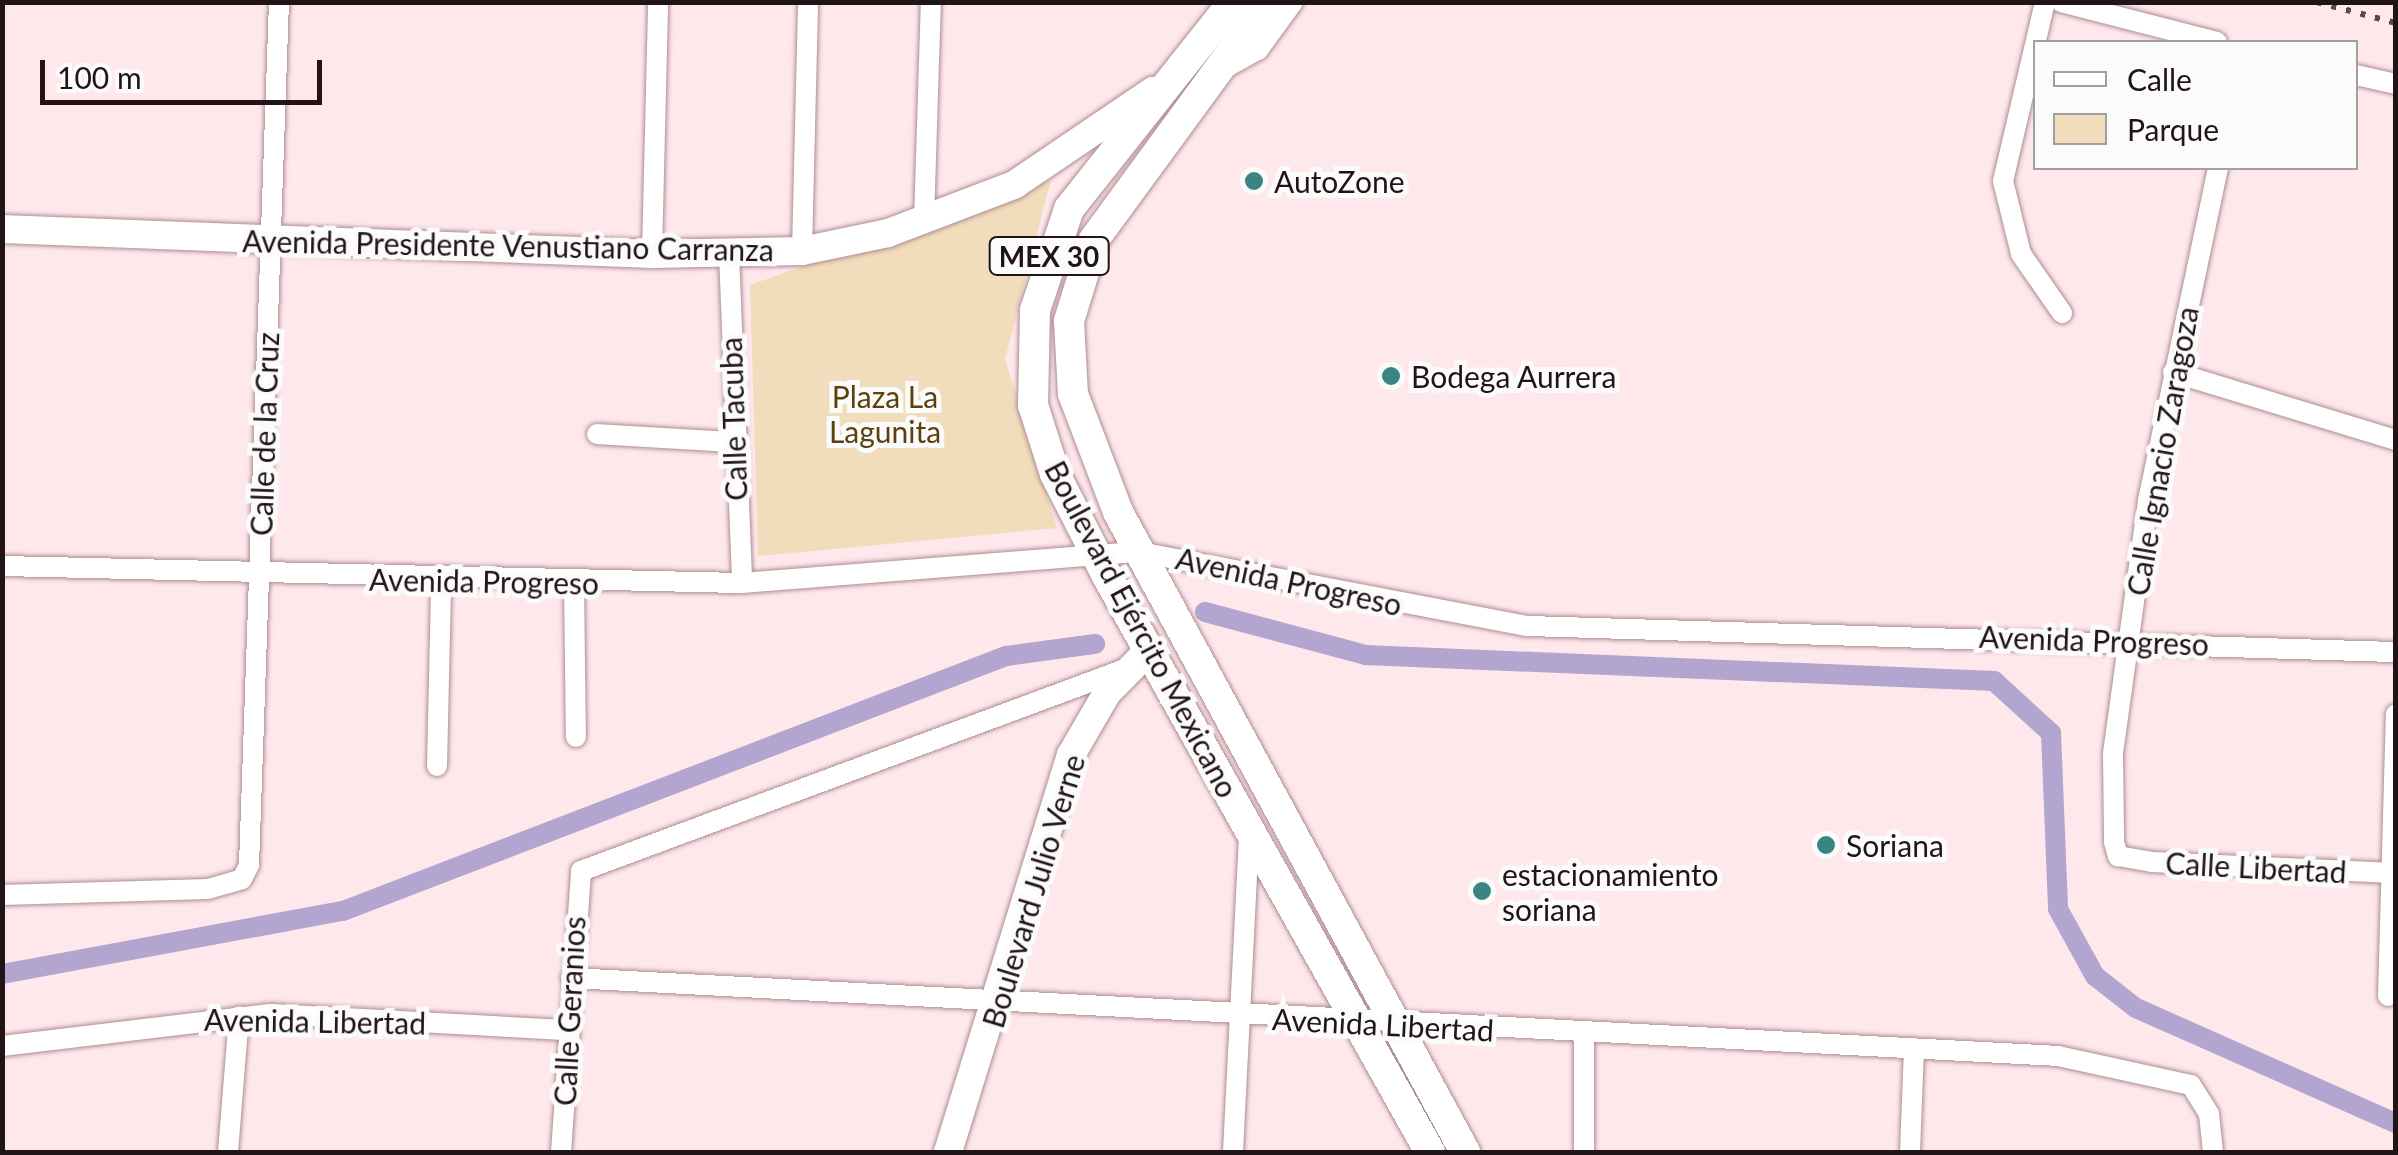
<!DOCTYPE html>
<meta charset="utf-8">
<style>
body{margin:0}
#map{position:relative;width:2398px;height:1155px;overflow:hidden;background:#fee8eb;font-family:Lato,sans-serif}
div>[style]{position:absolute}
.green>*{inset:0;background:#f1dcbb}
.canal>*{height:20px;margin:-10px;padding:0 10px;transform-origin:10px;border-radius:10px;background:#b2a5cf}
.roads{filter:drop-shadow(0 0 2px #ad8c91) drop-shadow(0 0 2px #ad8c91)}
.street>*{height:20px;margin:-10px;padding:0 10px;transform-origin:10px;border-radius:10px;background:#fff}
.secondary>*{height:28px;margin:-14px;padding:0 14px;transform-origin:14px;border-radius:14px;background:#fff}
.primary>*{height:30px;margin:-15px;padding:0 15px;transform-origin:15px;border-radius:15px;background:#fff}
.rail>*{height:6px;margin-top:-3px;transform-origin:0;background:repeating-linear-gradient(90deg,#57484b 0 5px,transparent 0 15px)}
.dots>*{width:28px;height:28px;translate:-50% -50%;box-sizing:border-box;border:5px solid #fbfbfb;border-radius:50%}
span{translate:-50% -50%;white-space:nowrap;text-align:center;line-height:1.15;-webkit-text-stroke:10px #fbfbfb;paint-order:stroke}
.shield-label span{padding:2px 8px;background:#fbfbfb;border:2px solid;border-radius:8px;-webkit-text-stroke-width:0}
.shield-label{font-size:28px;color:#201416;font-weight:700}
.poi-label{font-size:30px;color:#201416}
.left{translate:0 -50%;text-align:left}
.street-label{font-size:30px;color:#201416}
.park-label{font-size:30px;color:#5c410f}
.frame{position:absolute;inset:0;border:5px solid #201416;pointer-events:none}
.legend{position:absolute;left:2033px;top:40px;width:325px;height:130px;box-sizing:border-box;background:#fbfbfb;border:2px solid #a39f9f;margin:0;padding:12px 18px;list-style:none;font-size:30px;color:#201416}
.legend li{display:flex;align-items:center;gap:20px;height:50px}
.legend b{width:50px;border:2px solid #a39f9f}
.scale{position:absolute;left:40px;top:60px;width:282px;height:45px;box-sizing:border-box;border:5px solid #201416;border-top:0;padding-left:12px;font-size:30px;line-height:35px;white-space:nowrap;color:#201416;-webkit-text-stroke:8px #fbfbfb;paint-order:stroke}
</style>
<div id="map">
<div class="green">
<div style="clip-path:polygon(1051px 180px,1005px 359px,1057px 528px,758px 556px,750px 285px)"></div>
</div>
<div class="canal">
<div style="left:1205px;top:612px;width:166px;rotate:15deg"></div>
<div style="left:1365px;top:655px;width:630px;rotate:2.37deg"></div>
<div style="left:1994px;top:681px;width:77px;rotate:42.4deg"></div>
<div style="left:2051px;top:733px;width:176px;rotate:87.7deg"></div>
<div style="left:2058px;top:909px;width:77px;rotate:61.1deg"></div>
<div style="left:2095px;top:976px;width:52px;rotate:38deg"></div>
<div style="left:2136px;top:1008px;width:284px;rotate:23.9deg"></div>
<div style="left:2px;top:974px;width:347px;rotate:-10.5deg"></div>
<div style="left:343px;top:911px;width:710px;rotate:-21.04deg"></div>
<div style="left:1006px;top:656px;width:90px;rotate:-7.7deg"></div>
</div>
<div class="roads">
<div class="street">
<div style="left:2045px;top:2px;width:184px;rotate:103.2deg"></div>
<div style="left:2003px;top:181px;width:75px;rotate:76.1deg"></div>
<div style="left:2021px;top:254px;width:72px;rotate:55.2deg"></div>
<div style="left:2061px;top:2px;width:161px;rotate:14.4deg"></div>
<div style="left:1225px;top:68px;width:38px;rotate:-29deg"></div>
<div style="left:1258px;top:50px;width:59px;rotate:-53.9deg"></div>
<div style="left:2356px;top:75px;width:41px;rotate:12.7deg"></div>
<div style="left:2218px;top:168px;width:340px;rotate:101.9deg"></div>
<div style="left:2148px;top:501px;width:255px;rotate:97.9deg"></div>
<div style="left:2113px;top:754px;width:88px;rotate:89.3deg"></div>
<div style="left:2114px;top:842px;width:15px;rotate:74deg"></div>
<div style="left:2118px;top:856px;width:34px;rotate:10deg"></div>
<div style="left:2151px;top:862px;width:245px;rotate:2.6deg"></div>
<div style="left:924px;top:221px;width:219px;rotate:-88.2deg"></div>
<div style="left:802px;top:251px;width:249px;rotate:-88.6deg"></div>
<div style="left:652px;top:254px;width:252px;rotate:-88.6deg"></div>
<div style="left:729px;top:254px;width:329px;rotate:87.7deg"></div>
<div style="left:2173px;top:372px;width:233px;rotate:17deg"></div>
<div style="left:597px;top:434px;width:133px;rotate:3.4deg"></div>
<div style="left:2px;top:566px;width:740px;rotate:1.32deg"></div>
<div style="left:742px;top:583px;width:398px;rotate:-4.5deg"></div>
<div style="left:1139px;top:552px;width:396px;rotate:10.8deg"></div>
<div style="left:1528px;top:626px;width:868px;rotate:1.72deg"></div>
<div style="left:574px;top:582px;width:155px;rotate:89.3deg"></div>
<div style="left:437px;top:766px;width:183px;rotate:-88.7deg"></div>
<div style="left:2px;top:895px;width:206px;rotate:-1.7deg"></div>
<div style="left:208px;top:889px;width:35px;rotate:-16deg"></div>
<div style="left:242px;top:879px;width:16px;rotate:-63deg"></div>
<div style="left:249px;top:865px;width:864px;rotate:-88.01deg"></div>
<div style="left:571px;top:978px;width:1489px;rotate:3deg"></div>
<div style="left:2058px;top:1056px;width:136px;rotate:12.3deg"></div>
<div style="left:2191px;top:1085px;width:34px;rotate:58deg"></div>
<div style="left:2209px;top:1114px;width:38px;rotate:84deg"></div>
<div style="left:2388px;top:996px;width:282px;rotate:-88.4deg"></div>
<div style="left:1584px;top:1034px;width:118px;rotate:90deg"></div>
<div style="left:2px;top:1046px;width:270px;rotate:-6.8deg"></div>
<div style="left:270px;top:1014px;width:299px;rotate:3.1deg"></div>
<div style="left:228px;top:1152px;width:136px;rotate:-85.4deg"></div>
<div style="left:561px;top:1152px;width:282px;rotate:-85.9deg"></div>
<div style="left:581px;top:871px;width:580px;rotate:-20.37deg"></div>
<div style="left:1233px;top:1152px;width:318px;rotate:-87.1deg"></div>
<div style="left:1910px;top:1152px;width:102px;rotate:-87.8deg"></div>
</div>
<div class="secondary">
<div style="left:2px;top:229px;width:650px;rotate:2.2deg"></div>
<div style="left:652px;top:254px;width:150px;rotate:-1.1deg"></div>
<div style="left:802px;top:251px;width:88px;rotate:-11.8deg"></div>
<div style="left:888px;top:233px;width:135px;rotate:-20.9deg"></div>
<div style="left:1014px;top:185px;width:168px;rotate:-34.1deg"></div>
<div style="left:948px;top:1152px;width:416px;rotate:-72.8deg"></div>
<div style="left:1071px;top:755px;width:72px;rotate:-59.9deg"></div>
<div style="left:1107px;top:693px;width:62px;rotate:-45.7deg"></div>
</div>
<div class="primary">
<div style="left:1233px;top:2px;width:264px;rotate:128.4deg"></div>
<div style="left:1069px;top:209px;width:107px;rotate:108.6deg"></div>
<div style="left:1035px;top:310px;width:95px;rotate:91.2deg"></div>
<div style="left:1033px;top:405px;width:72px;rotate:72.3deg"></div>
<div style="left:1055px;top:474px;width:114px;rotate:63deg"></div>
<div style="left:1107px;top:576px;width:660px;rotate:60.72deg"></div>
<div style="left:1268px;top:2px;width:295px;rotate:126.2deg"></div>
<div style="left:1094px;top:240px;width:85px;rotate:107.2deg"></div>
<div style="left:1069px;top:321px;width:73px;rotate:86.9deg"></div>
<div style="left:1073px;top:394px;width:126px;rotate:69.1deg"></div>
<div style="left:1118px;top:512px;width:728px;rotate:61.53deg"></div>
</div>
</div>
<div class="rail">
<div style="left:2317px;top:2px;width:82px;rotate:14.9deg"></div>
</div>
<div class="dots">
<div style="left:1254px;top:181px;background:#3b8484"></div>
<div style="left:1391px;top:376px;background:#3b8484"></div>
<div style="left:1826px;top:845px;background:#3b8484"></div>
<div style="left:1482px;top:891px;background:#3b8484"></div>
</div>
<div class="shield-label">
<span style="left:1049px;top:256px">MEX 30</span>
</div>
<div class="poi-label">
<span class="left" style="left:1274px;top:181px">AutoZone</span>
<span class="left" style="left:1411px;top:376px">Bodega Aurrera</span>
<span class="left" style="left:1846px;top:845px">Soriana</span>
<span class="left" style="left:1502px;top:891px">estacionamiento<br>soriana</span>
</div>
<div class="street-label">
<span style="left:508px;top:245px;rotate:1deg">Avenida Presidente Venustiano Carranza</span>
<span style="left:733px;top:419px;rotate:-92deg">Calle Tacuba</span>
<span style="left:264px;top:434px;rotate:-88deg">Calle de la Cruz</span>
<span style="left:2162px;top:451px;rotate:-80deg">Calle Ignacio Zaragoza</span>
<span style="left:484px;top:581px;rotate:1deg">Avenida Progreso</span>
<span style="left:1289px;top:581px;rotate:12deg">Avenida Progreso</span>
<span style="left:1142px;top:629px;rotate:62deg">Boulevard Ejército Mexicano</span>
<span style="left:2094px;top:640px;rotate:2deg">Avenida Progreso</span>
<span style="left:2256px;top:867px;rotate:3deg">Calle Libertad</span>
<span style="left:1033px;top:891px;rotate:-73deg">Boulevard Julio Verne</span>
<span style="left:569px;top:1011px;rotate:-87deg">Calle Geranios</span>
<span style="left:315px;top:1021px;rotate:1deg">Avenida Libertad</span>
<span style="left:1383px;top:1024px;rotate:3deg">Avenida Libertad</span>
</div>
<div class="park-label">
<span style="left:885px;top:413px">Plaza La<br>Lagunita</span>
</div>
<div class="frame"></div>
<ul class="legend">
<li><b style="height:12px;background:#fff"></b>Calle</li>
<li><b style="height:28px;background:#f1dcbb"></b>Parque</li>
</ul>
<div class="scale">100 m</div>
</div>
